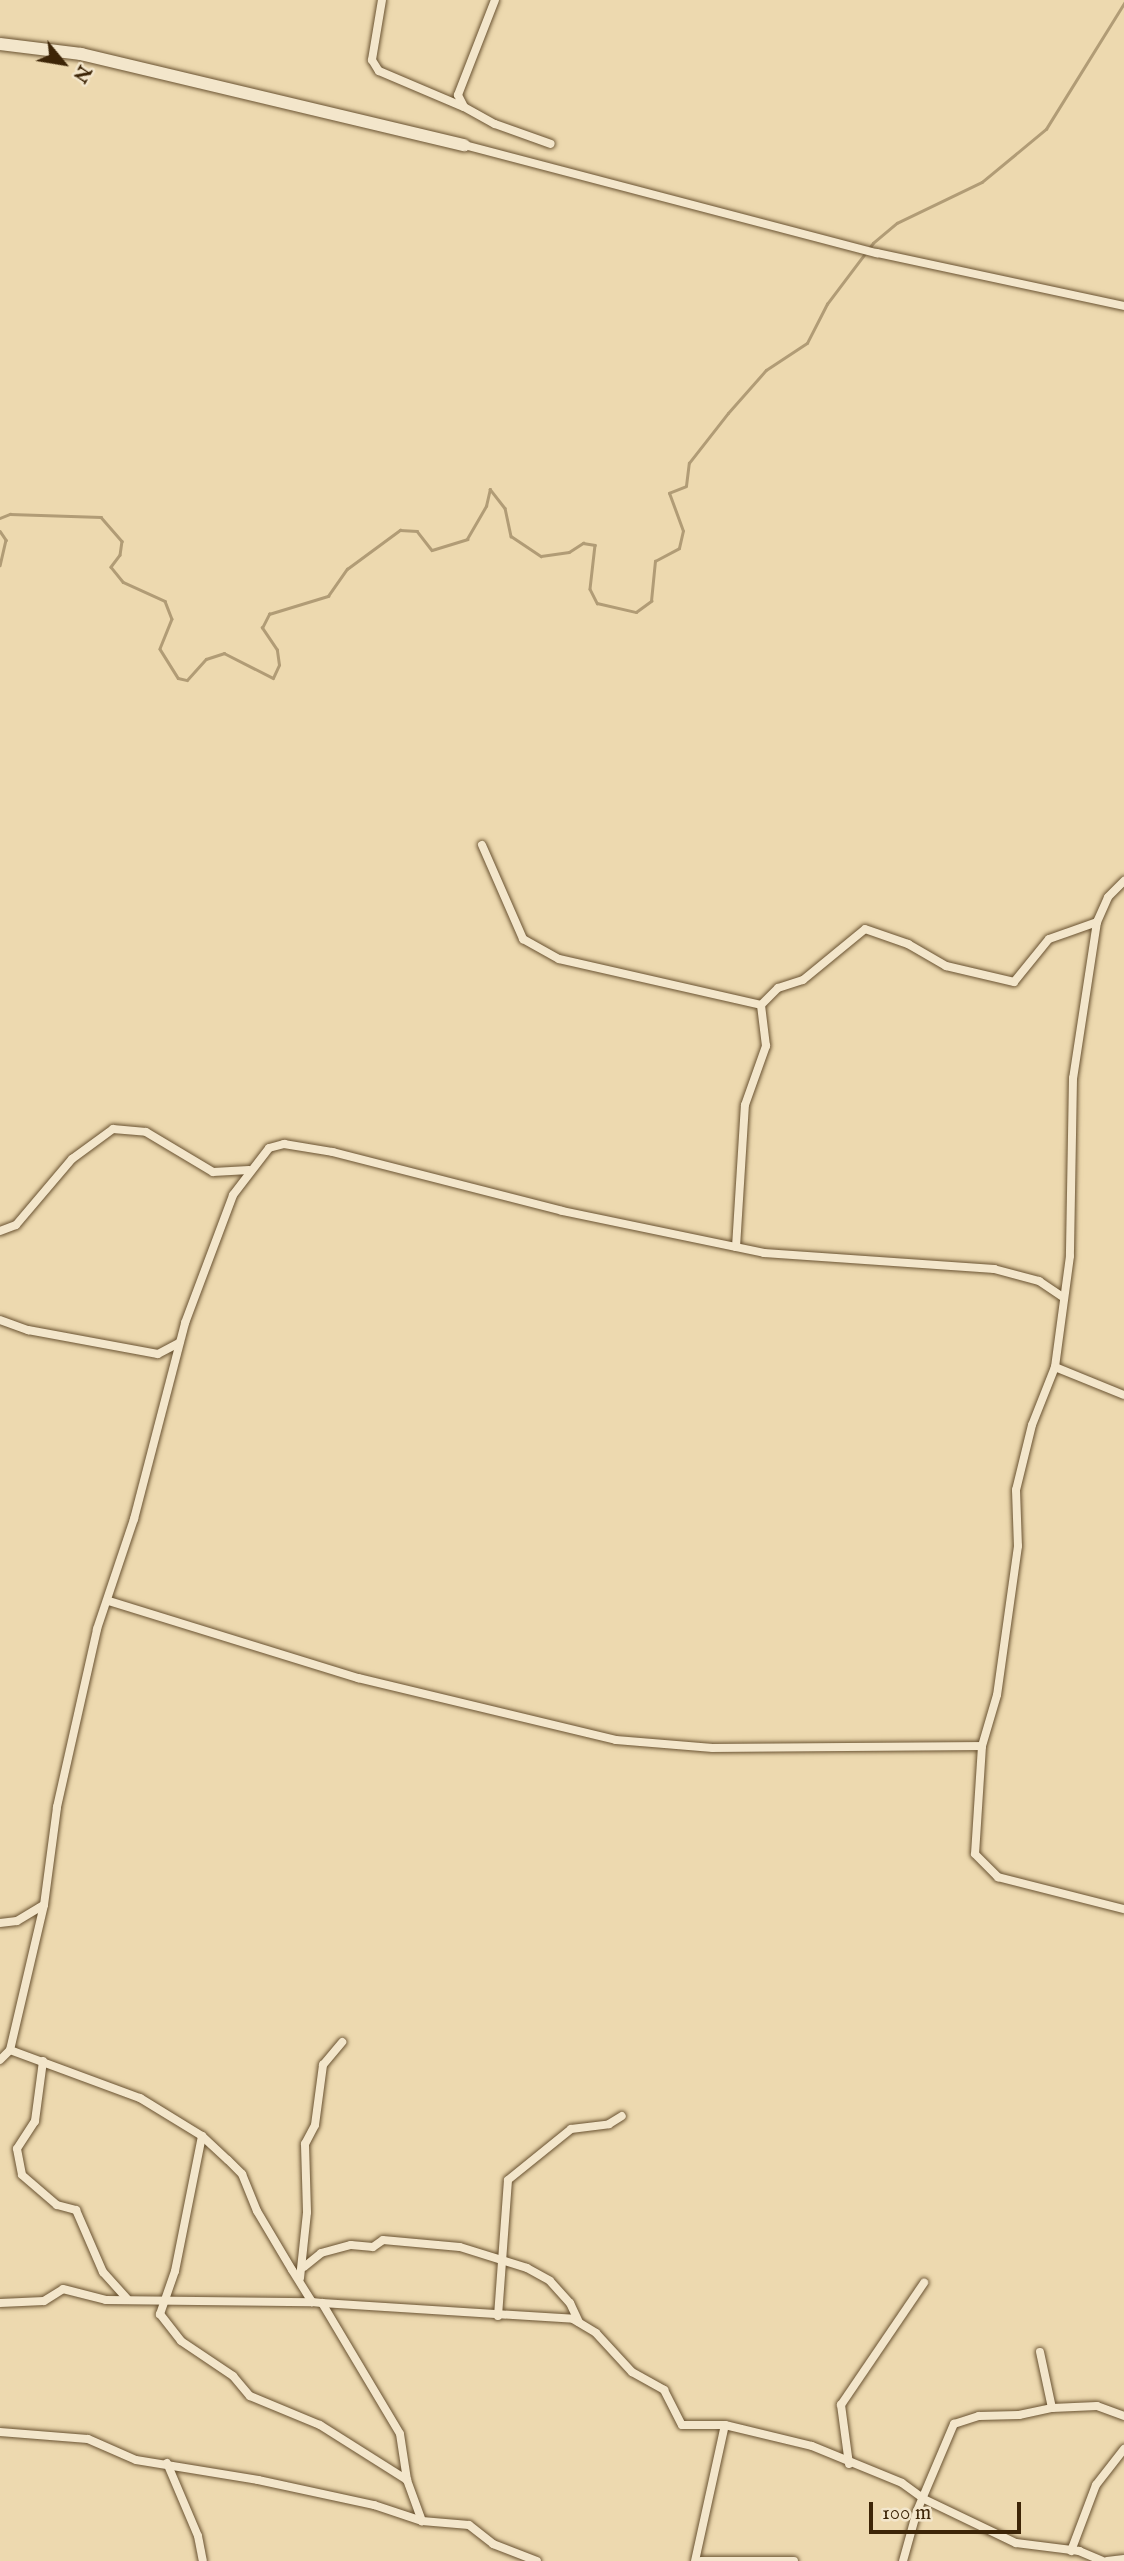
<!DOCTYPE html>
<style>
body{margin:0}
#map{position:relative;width:1124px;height:2561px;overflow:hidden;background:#edd9af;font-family:"IM FELL English",serif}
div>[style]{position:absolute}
.stream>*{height:2.5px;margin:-1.25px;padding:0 1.25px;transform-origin:1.25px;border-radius:1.25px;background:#b19c76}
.roads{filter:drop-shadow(0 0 2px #695231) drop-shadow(0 0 2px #695231)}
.street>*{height:8px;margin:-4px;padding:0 4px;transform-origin:4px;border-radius:4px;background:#f3e6cb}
.secondary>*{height:12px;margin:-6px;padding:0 6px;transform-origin:6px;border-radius:6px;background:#f3e6cb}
span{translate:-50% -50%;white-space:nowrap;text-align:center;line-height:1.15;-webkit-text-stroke:6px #f3e6cb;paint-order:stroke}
.north{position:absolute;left:28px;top:28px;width:70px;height:70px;-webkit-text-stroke:5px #f3e6cb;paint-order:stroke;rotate:120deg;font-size:19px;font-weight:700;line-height:28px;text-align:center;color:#3d2507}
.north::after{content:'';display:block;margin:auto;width:24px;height:32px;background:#3d2507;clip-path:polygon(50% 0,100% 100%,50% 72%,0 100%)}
.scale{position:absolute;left:869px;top:2502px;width:152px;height:32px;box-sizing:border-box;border:4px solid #3d2507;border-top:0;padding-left:9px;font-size:21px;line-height:24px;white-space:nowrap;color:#3d2507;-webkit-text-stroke:5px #f3e6cb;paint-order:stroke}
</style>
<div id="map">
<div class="stream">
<div style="left:0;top:518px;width:11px;rotate:-22deg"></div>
<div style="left:10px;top:514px;width:91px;rotate:1.9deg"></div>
<div style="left:101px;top:517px;width:32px;rotate:49deg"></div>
<div style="left:122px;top:541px;width:14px;rotate:98deg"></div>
<div style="left:120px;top:555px;width:15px;rotate:127deg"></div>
<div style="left:111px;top:567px;width:19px;rotate:51deg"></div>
<div style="left:123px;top:582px;width:46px;rotate:24.3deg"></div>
<div style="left:165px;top:601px;width:19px;rotate:69deg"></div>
<div style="left:172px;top:619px;width:32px;rotate:112deg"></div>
<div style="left:160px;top:649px;width:34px;rotate:58deg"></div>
<div style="left:178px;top:678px;width:9px;rotate:13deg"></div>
<div style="left:187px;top:680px;width:28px;rotate:-48deg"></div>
<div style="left:206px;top:659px;width:19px;rotate:-18deg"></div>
<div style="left:224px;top:653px;width:55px;rotate:27deg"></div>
<div style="left:273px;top:678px;width:14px;rotate:-65deg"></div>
<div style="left:279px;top:665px;width:15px;rotate:-98deg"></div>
<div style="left:277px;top:650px;width:27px;rotate:-124deg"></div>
<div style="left:262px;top:628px;width:16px;rotate:-63deg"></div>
<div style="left:269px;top:614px;width:62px;rotate:-17deg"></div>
<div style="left:328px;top:596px;width:33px;rotate:-55deg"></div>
<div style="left:347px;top:569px;width:66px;rotate:-36.3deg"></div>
<div style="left:400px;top:530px;width:17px;rotate:3deg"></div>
<div style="left:417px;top:531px;width:24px;rotate:52deg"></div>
<div style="left:432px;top:550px;width:37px;rotate:-17deg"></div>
<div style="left:467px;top:539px;width:38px;rotate:-60deg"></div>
<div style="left:486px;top:506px;width:17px;rotate:-77deg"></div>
<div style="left:490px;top:489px;width:24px;rotate:52deg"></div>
<div style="left:505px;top:508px;width:29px;rotate:78deg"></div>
<div style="left:511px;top:536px;width:36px;rotate:34deg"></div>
<div style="left:541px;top:556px;width:28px;rotate:-8deg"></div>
<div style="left:569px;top:552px;width:17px;rotate:-33deg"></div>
<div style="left:583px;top:543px;width:12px;rotate:9deg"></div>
<div style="left:595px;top:545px;width:44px;rotate:96.5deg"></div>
<div style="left:590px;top:589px;width:16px;rotate:63deg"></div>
<div style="left:597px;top:603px;width:40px;rotate:13deg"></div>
<div style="left:636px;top:612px;width:19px;rotate:-36deg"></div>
<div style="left:651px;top:601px;width:40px;rotate:-84.3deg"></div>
<div style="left:655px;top:561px;width:27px;rotate:-28deg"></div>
<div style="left:679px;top:548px;width:17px;rotate:-77deg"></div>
<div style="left:683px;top:531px;width:40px;rotate:-110.2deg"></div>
<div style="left:669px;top:493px;width:18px;rotate:-22deg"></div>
<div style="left:686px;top:486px;width:23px;rotate:-83deg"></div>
<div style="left:689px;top:463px;width:63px;rotate:-52deg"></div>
<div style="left:728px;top:413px;width:57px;rotate:-48.5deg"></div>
<div style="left:766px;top:370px;width:49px;rotate:-33.4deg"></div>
<div style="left:807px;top:343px;width:44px;rotate:-62.9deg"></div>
<div style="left:827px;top:304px;width:76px;rotate:-53deg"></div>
<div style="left:873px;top:243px;width:31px;rotate:-40deg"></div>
<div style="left:897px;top:223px;width:94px;rotate:-25.8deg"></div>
<div style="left:982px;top:182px;width:83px;rotate:-39.6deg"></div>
<div style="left:1046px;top:129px;width:148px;rotate:-58.2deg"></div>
<div style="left:0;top:531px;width:11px;rotate:56deg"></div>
<div style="left:6px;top:540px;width:26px;rotate:103deg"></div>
</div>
<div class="roads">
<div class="street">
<div style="left:382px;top:0;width:61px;rotate:99.5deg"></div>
<div style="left:372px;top:60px;width:13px;rotate:58deg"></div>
<div style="left:379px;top:71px;width:92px;rotate:23deg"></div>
<div style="left:495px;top:0;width:102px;rotate:111.3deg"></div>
<div style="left:458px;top:95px;width:13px;rotate:63deg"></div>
<div style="left:464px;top:107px;width:35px;rotate:29deg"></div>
<div style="left:495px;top:124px;width:59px;rotate:19.7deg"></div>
<div style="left:464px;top:145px;width:427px;rotate:14.7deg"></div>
<div style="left:877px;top:253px;width:253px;rotate:12.1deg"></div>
<div style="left:482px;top:845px;width:103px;rotate:66.4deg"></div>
<div style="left:523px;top:939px;width:41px;rotate:29.1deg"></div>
<div style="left:559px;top:959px;width:207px;rotate:12.8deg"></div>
<div style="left:761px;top:1005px;width:24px;rotate:-45deg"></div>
<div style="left:778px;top:988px;width:26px;rotate:-18deg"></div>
<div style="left:803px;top:980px;width:80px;rotate:-39.4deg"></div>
<div style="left:865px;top:929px;width:46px;rotate:19.2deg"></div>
<div style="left:908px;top:944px;width:44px;rotate:30.1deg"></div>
<div style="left:946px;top:966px;width:70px;rotate:13.2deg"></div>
<div style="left:1014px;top:982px;width:55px;rotate:-50.9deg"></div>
<div style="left:1049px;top:939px;width:51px;rotate:-19.5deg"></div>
<div style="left:1097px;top:922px;width:27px;rotate:-66deg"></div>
<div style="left:1108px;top:897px;width:23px;rotate:-45deg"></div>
<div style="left:1097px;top:922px;width:158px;rotate:98.7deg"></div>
<div style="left:1073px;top:1078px;width:178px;rotate:91deg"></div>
<div style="left:1070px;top:1256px;width:112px;rotate:97.7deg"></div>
<div style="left:1055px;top:1367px;width:62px;rotate:111.6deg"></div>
<div style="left:1032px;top:1425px;width:67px;rotate:103.8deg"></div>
<div style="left:1016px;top:1490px;width:56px;rotate:88deg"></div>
<div style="left:1018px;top:1546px;width:150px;rotate:98deg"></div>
<div style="left:997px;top:1695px;width:53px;rotate:106.4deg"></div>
<div style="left:982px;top:1746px;width:108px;rotate:93.7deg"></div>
<div style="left:975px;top:1854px;width:33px;rotate:45deg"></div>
<div style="left:998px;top:1877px;width:130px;rotate:14.3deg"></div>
<div style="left:0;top:1231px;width:17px;rotate:-21deg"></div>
<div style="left:16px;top:1225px;width:87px;rotate:-49.7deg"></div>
<div style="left:72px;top:1159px;width:51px;rotate:-36.2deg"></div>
<div style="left:113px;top:1129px;width:33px;rotate:5deg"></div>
<div style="left:146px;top:1132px;width:78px;rotate:30.8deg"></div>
<div style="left:213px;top:1172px;width:36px;rotate:-3deg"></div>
<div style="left:736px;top:1247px;width:142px;rotate:-86.4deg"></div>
<div style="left:745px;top:1105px;width:63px;rotate:-70.4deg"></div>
<div style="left:766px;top:1046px;width:41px;rotate:-97deg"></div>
<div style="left:0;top:1320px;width:30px;rotate:20deg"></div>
<div style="left:28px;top:1330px;width:132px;rotate:10.5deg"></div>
<div style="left:158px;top:1354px;width:24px;rotate:-28deg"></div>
<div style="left:1055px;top:1367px;width:74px;rotate:22.1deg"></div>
<div style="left:109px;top:1601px;width:261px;rotate:17.2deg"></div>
<div style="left:358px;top:1678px;width:265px;rotate:13.5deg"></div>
<div style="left:616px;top:1740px;width:97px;rotate:4.7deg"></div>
<div style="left:713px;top:1748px;width:269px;rotate:-0.4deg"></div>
<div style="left:0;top:1923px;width:17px;rotate:-7deg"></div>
<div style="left:17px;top:1921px;width:31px;rotate:-31deg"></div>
<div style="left:44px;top:1905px;width:99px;rotate:-82.4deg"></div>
<div style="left:57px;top:1807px;width:182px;rotate:-77.3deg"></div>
<div style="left:97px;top:1629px;width:116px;rotate:-71.4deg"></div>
<div style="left:134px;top:1519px;width:203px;rotate:-75.4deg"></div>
<div style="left:185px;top:1323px;width:137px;rotate:-69.4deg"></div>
<div style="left:233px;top:1195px;width:59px;rotate:-52.5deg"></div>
<div style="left:269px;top:1148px;width:16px;rotate:-15deg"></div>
<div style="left:284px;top:1144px;width:50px;rotate:9.3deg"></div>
<div style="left:333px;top:1152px;width:236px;rotate:14.4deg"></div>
<div style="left:562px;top:1211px;width:206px;rotate:11.7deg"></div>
<div style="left:764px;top:1253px;width:231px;rotate:4deg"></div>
<div style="left:994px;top:1269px;width:47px;rotate:14.9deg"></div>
<div style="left:1039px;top:1281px;width:30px;rotate:34deg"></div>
<div style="left:10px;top:2050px;width:139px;rotate:20.3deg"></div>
<div style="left:140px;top:2098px;width:73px;rotate:31.5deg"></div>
<div style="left:202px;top:2136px;width:35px;rotate:43deg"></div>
<div style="left:228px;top:2160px;width:20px;rotate:45deg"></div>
<div style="left:242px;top:2174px;width:40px;rotate:68deg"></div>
<div style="left:257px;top:2211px;width:69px;rotate:59.3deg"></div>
<div style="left:292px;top:2270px;width:38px;rotate:58deg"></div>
<div style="left:312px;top:2302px;width:10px;rotate:6deg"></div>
<div style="left:322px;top:2303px;width:152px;rotate:59.2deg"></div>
<div style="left:400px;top:2434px;width:47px;rotate:81.3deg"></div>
<div style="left:407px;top:2480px;width:44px;rotate:69.9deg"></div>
<div style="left:422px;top:2521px;width:47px;rotate:4.9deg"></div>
<div style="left:469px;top:2525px;width:31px;rotate:38deg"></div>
<div style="left:493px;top:2544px;width:47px;rotate:21.1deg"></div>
<div style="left:0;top:2060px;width:14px;rotate:-45deg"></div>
<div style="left:10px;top:2050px;width:149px;rotate:-76.8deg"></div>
<div style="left:43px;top:2061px;width:61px;rotate:97.6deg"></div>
<div style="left:35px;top:2121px;width:33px;rotate:123deg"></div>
<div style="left:17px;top:2149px;width:26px;rotate:79deg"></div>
<div style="left:22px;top:2175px;width:46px;rotate:40.6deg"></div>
<div style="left:57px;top:2205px;width:20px;rotate:15deg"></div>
<div style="left:76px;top:2210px;width:68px;rotate:66.5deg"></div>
<div style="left:103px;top:2272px;width:36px;rotate:48deg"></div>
<div style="left:202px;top:2136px;width:138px;rotate:101.3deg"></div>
<div style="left:175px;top:2271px;width:46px;rotate:109.2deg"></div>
<div style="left:160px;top:2314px;width:34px;rotate:52deg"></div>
<div style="left:181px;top:2341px;width:63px;rotate:33.9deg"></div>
<div style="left:233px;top:2376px;width:26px;rotate:50deg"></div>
<div style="left:250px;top:2396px;width:76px;rotate:22.5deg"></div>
<div style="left:320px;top:2425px;width:103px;rotate:32.3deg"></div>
<div style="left:304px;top:2267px;width:22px;rotate:-39deg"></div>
<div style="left:321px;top:2253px;width:31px;rotate:-15deg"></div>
<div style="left:351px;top:2245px;width:22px;rotate:5deg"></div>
<div style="left:373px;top:2247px;width:12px;rotate:-35deg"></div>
<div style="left:383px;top:2240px;width:77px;rotate:5.2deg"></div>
<div style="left:460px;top:2247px;width:70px;rotate:17.4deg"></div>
<div style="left:527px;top:2268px;width:26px;rotate:29deg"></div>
<div style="left:550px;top:2281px;width:30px;rotate:48deg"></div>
<div style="left:570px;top:2303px;width:21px;rotate:65deg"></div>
<div style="left:300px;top:2278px;width:66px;rotate:-83.9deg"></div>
<div style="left:307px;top:2212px;width:68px;rotate:-91.7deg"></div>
<div style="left:305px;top:2144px;width:21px;rotate:-62deg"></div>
<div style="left:315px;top:2125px;width:61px;rotate:-82.4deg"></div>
<div style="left:323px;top:2065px;width:30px;rotate:-50deg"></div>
<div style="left:0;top:2303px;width:44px;rotate:-2.6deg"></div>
<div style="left:44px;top:2301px;width:22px;rotate:-32deg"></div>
<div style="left:63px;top:2289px;width:44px;rotate:14.3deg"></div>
<div style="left:106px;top:2300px;width:206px;rotate:0.6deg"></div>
<div style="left:322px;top:2303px;width:252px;rotate:3.6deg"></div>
<div style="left:573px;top:2319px;width:27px;rotate:31deg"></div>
<div style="left:596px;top:2333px;width:53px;rotate:47.3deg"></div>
<div style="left:632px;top:2372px;width:37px;rotate:29deg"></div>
<div style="left:664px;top:2390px;width:39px;rotate:63deg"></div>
<div style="left:682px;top:2425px;width:43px"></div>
<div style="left:725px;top:2425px;width:89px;rotate:13.6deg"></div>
<div style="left:812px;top:2446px;width:97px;rotate:22.3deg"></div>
<div style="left:902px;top:2483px;width:27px;rotate:36deg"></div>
<div style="left:924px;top:2499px;width:102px;rotate:25.6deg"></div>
<div style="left:1016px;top:2543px;width:64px;rotate:7.2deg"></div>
<div style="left:1079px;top:2551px;width:25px;rotate:23deg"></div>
<div style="left:498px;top:2316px;width:136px;rotate:-85.8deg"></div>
<div style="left:508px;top:2180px;width:81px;rotate:-39deg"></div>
<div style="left:571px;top:2129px;width:38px;rotate:-7deg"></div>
<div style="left:609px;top:2124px;width:15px;rotate:-32deg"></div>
<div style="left:1040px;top:2352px;width:57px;rotate:77.9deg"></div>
<div style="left:0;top:2432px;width:88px;rotate:4.5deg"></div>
<div style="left:88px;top:2439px;width:52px;rotate:23.6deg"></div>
<div style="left:136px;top:2460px;width:124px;rotate:9.3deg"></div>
<div style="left:258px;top:2480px;width:119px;rotate:12.2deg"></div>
<div style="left:374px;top:2505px;width:51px;rotate:18.4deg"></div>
<div style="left:167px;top:2463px;width:79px;rotate:67deg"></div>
<div style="left:198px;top:2536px;width:25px;rotate:79deg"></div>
<div style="left:849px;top:2464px;width:60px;rotate:-97.7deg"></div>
<div style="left:841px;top:2405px;width:148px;rotate:-55.8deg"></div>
<div style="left:1071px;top:2551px;width:71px;rotate:-69.3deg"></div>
<div style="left:1096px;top:2485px;width:46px;rotate:-52.1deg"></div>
<div style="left:695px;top:2561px;width:139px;rotate:-77.6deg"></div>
<div style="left:701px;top:2561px;width:93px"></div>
<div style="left:903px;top:2561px;width:52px;rotate:-74.4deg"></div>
<div style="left:917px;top:2511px;width:95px;rotate:-67deg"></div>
<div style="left:954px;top:2424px;width:26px;rotate:-18deg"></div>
<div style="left:979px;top:2416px;width:40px;rotate:-1.4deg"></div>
<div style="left:1019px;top:2415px;width:34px;rotate:-12deg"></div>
<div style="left:1052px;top:2408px;width:45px;rotate:-2.5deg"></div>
<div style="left:1097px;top:2406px;width:29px;rotate:20deg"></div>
<div style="left:1107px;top:2561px;width:17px;rotate:-7deg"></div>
</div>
<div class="secondary">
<div style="left:0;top:44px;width:82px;rotate:7deg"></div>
<div style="left:81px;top:54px;width:394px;rotate:13.4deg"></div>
</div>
</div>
<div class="north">N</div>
<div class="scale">100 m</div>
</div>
